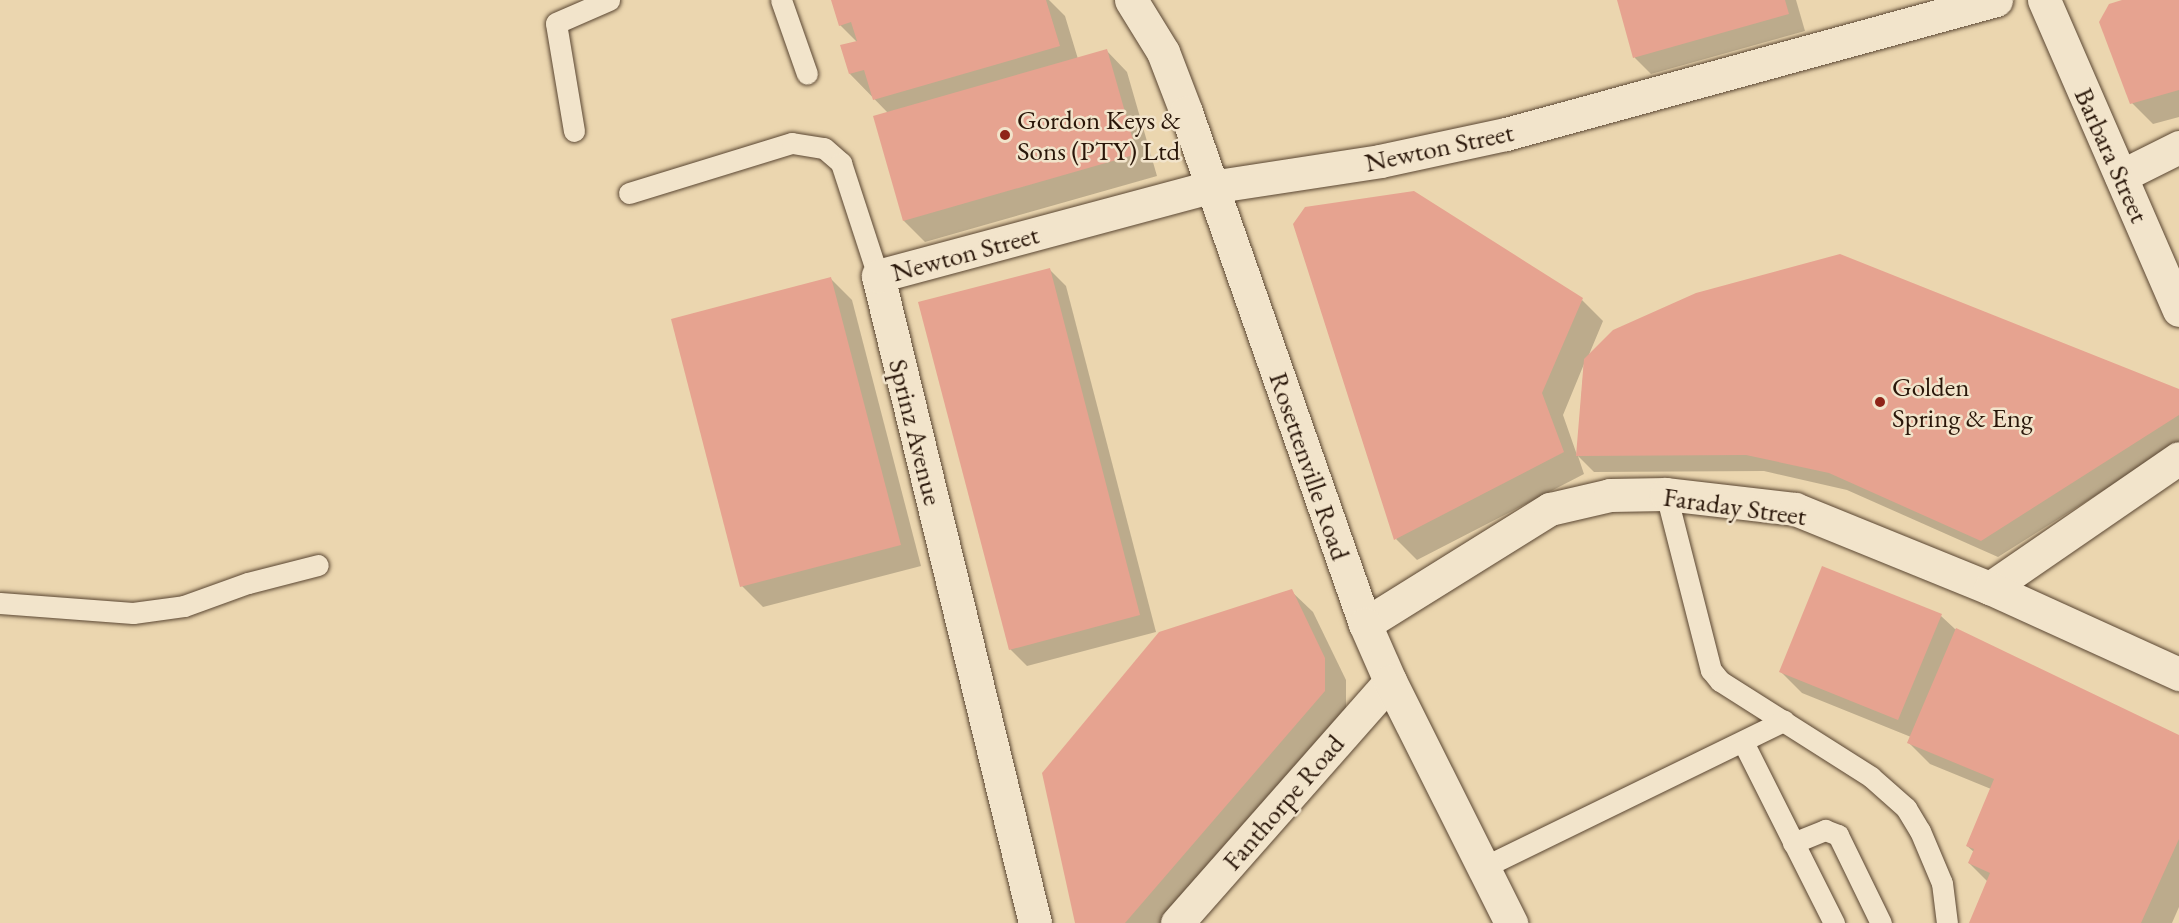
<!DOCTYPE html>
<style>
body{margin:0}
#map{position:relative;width:2179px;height:923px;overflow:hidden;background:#ebd6af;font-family:"EB Garamond",serif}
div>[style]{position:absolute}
.shadow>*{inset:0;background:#0003}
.building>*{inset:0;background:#e6a390}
.roads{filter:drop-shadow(0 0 2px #5a4632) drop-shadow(0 0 2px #5a4632)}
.lane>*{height:21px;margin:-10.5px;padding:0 10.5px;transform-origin:10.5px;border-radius:10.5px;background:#f2e4cb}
.street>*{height:33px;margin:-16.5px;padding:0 16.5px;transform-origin:16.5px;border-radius:16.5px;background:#f2e4cb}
.secondary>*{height:33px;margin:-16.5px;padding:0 16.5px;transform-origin:16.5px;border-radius:16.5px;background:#f2e4cb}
.dots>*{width:16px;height:16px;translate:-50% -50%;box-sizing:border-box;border:3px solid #f2e4cb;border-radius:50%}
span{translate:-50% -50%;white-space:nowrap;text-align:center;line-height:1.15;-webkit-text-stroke:5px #f2e4cb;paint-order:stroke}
.poi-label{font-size:27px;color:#291609}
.left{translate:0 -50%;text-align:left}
.street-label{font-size:27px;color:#291609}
</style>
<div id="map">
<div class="shadow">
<div style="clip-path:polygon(833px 0,1049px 0,1065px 16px,1078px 59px,1106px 50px,1127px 72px,1157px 176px,925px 242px,904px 221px,888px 113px,850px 74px,857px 42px,840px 25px)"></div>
<div style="clip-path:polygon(1618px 0,1796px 0,1805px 31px,1651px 74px,1635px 58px)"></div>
<div style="clip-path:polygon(2127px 0,2179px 0,2179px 117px,2153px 124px,2132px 103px)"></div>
<div style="clip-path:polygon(1049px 269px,1066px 286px,1156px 632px,1027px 666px,1010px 649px)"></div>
<div style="clip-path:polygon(830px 278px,852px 300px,921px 566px,763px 607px,742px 586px)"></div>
<div style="clip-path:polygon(evenodd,1582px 300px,1603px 321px,1588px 357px,2179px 390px,2179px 443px,1998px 557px,1847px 490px,1764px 471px,1594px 472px,1578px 456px,1584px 474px,1417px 560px,1396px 539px,1582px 300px,1584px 364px,1577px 455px,1563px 415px,1584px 364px)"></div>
<div style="clip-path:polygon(1291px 591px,1313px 612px,1346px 680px,1346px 712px,1164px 923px,1076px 923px)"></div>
<div style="clip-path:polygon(1941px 616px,1955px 629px,2179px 736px,2179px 907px,2172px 923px,1971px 923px,1988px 882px,1969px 863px,1974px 852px,1967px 846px,1991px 789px,1930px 764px,1909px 743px,1911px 737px,1802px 693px,1781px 672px)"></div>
</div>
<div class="building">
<div style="clip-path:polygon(831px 0,1046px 0,1060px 46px,873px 100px,864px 70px,849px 74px,840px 45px,857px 41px,851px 22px,839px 26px)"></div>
<div style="clip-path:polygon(1617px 0,1785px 0,1789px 14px,1633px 58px)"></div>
<div style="clip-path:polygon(2122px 0,2179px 0,2179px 90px,2130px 104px,2099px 22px,2109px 4px)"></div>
<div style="clip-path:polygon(1107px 49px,1137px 154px,903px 221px,873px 116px)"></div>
<div style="clip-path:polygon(1414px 191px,1583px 298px,1542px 393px,1564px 452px,1394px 540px,1293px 224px,1305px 207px)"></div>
<div style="clip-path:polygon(1840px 254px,2179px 389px,2179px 415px,1981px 541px,1829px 473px,1746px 455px,1576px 456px,1584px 359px,1613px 330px,1696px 293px)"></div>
<div style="clip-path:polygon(1050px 268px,1140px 615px,1009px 650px,918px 302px)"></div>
<div style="clip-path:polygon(831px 277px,901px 545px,740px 587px,671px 319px)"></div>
<div style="clip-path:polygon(1822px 566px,1942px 614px,1898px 720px,1779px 672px)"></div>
<div style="clip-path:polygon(1292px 589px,1325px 658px,1325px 691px,1125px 923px,1075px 923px,1042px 773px,1159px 632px)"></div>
<div style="clip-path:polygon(1956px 628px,2179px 735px,2179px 839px,2141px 923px,1969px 923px,1990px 873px,1968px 863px,1974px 849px,1966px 846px,1994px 779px,1907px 743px)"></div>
</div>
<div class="roads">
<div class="lane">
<div style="left:781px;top:0;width:78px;rotate:70.6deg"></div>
<div style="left:574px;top:131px;width:109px;rotate:-99.5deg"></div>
<div style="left:556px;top:23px;width:58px;rotate:-23.5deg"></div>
<div style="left:629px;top:193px;width:170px;rotate:-17.1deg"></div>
<div style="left:792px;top:143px;width:32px;rotate:9deg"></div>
<div style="left:824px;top:148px;width:23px;rotate:41deg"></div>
<div style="left:841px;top:163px;width:119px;rotate:71.9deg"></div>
<div style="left:1666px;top:494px;width:182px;rotate:75.7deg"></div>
<div style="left:1711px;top:670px;width:14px;rotate:51deg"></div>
<div style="left:1720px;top:681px;width:179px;rotate:32.4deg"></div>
<div style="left:1871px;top:777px;width:47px;rotate:41.5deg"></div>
<div style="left:1906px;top:808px;width:27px;rotate:59deg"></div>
<div style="left:1920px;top:831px;width:56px;rotate:67.1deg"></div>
<div style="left:1942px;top:883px;width:40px;rotate:82.9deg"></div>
<div style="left:0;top:603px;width:133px;rotate:4.3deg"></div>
<div style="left:133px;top:613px;width:51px;rotate:-7.8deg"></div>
<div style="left:184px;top:606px;width:68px;rotate:-19.8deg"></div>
<div style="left:248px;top:583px;width:72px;rotate:-14.4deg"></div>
<div style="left:1743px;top:742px;width:203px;rotate:63.3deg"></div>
<div style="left:1793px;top:843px;width:35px;rotate:-22deg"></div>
<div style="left:1825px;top:830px;width:14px;rotate:21deg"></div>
<div style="left:1838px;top:835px;width:98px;rotate:64deg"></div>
<div style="left:1484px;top:867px;width:334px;rotate:-26deg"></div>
</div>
<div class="street">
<div style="left:2044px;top:0;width:338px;rotate:66.5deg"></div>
<div style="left:2121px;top:176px;width:65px;rotate:-26.6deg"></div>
<div style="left:1990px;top:588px;width:229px;rotate:-34.5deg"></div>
<div style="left:1365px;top:624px;width:218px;rotate:-31.9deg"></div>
<div style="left:1550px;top:509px;width:62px;rotate:-13.1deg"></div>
<div style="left:1610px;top:495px;width:56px;rotate:-1deg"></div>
<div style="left:1666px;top:494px;width:130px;rotate:6.6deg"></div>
<div style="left:1795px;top:509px;width:210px;rotate:22.1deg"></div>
<div style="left:1990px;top:588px;width:208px;rotate:24.5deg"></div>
<div style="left:1035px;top:923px;width:666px;rotate:-103.64deg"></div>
<div style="left:878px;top:276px;width:345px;rotate:-15deg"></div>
<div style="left:1211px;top:187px;width:171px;rotate:-8.7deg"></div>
<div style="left:1380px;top:161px;width:129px;rotate:-12.1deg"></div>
<div style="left:1506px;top:134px;width:508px;rotate:-15.29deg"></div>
<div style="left:1177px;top:923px;width:322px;rotate:-48.6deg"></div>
</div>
<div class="secondary">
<div style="left:1131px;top:0;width:61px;rotate:58.4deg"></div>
<div style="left:1163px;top:52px;width:64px;rotate:69deg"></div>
<div style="left:1186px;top:112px;width:542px;rotate:70.73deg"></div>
<div style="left:1365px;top:624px;width:62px;rotate:66.3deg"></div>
<div style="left:1390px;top:681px;width:271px;rotate:63.4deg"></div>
</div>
</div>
<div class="dots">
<div style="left:1005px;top:135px;background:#8f2418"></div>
<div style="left:1880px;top:402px;background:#8f2418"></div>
</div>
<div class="poi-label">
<span class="left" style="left:1017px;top:135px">Gordon Keys &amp;<br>Sons (PTY) Ltd</span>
<span class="left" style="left:1892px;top:402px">Golden<br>Spring &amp; Eng</span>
</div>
<div class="street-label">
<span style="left:1439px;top:147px;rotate:-12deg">Newton Street</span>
<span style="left:2112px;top:155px;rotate:66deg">Barbara Street</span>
<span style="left:965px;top:253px;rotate:-15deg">Newton Street</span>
<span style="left:916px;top:432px;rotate:76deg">Sprinz Avenue</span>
<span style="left:1310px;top:466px;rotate:71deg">Rosettenville Road</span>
<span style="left:1735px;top:506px;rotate:8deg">Faraday Street</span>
<span style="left:1283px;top:802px;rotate:-49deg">Fanthorpe Road</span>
</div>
</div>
